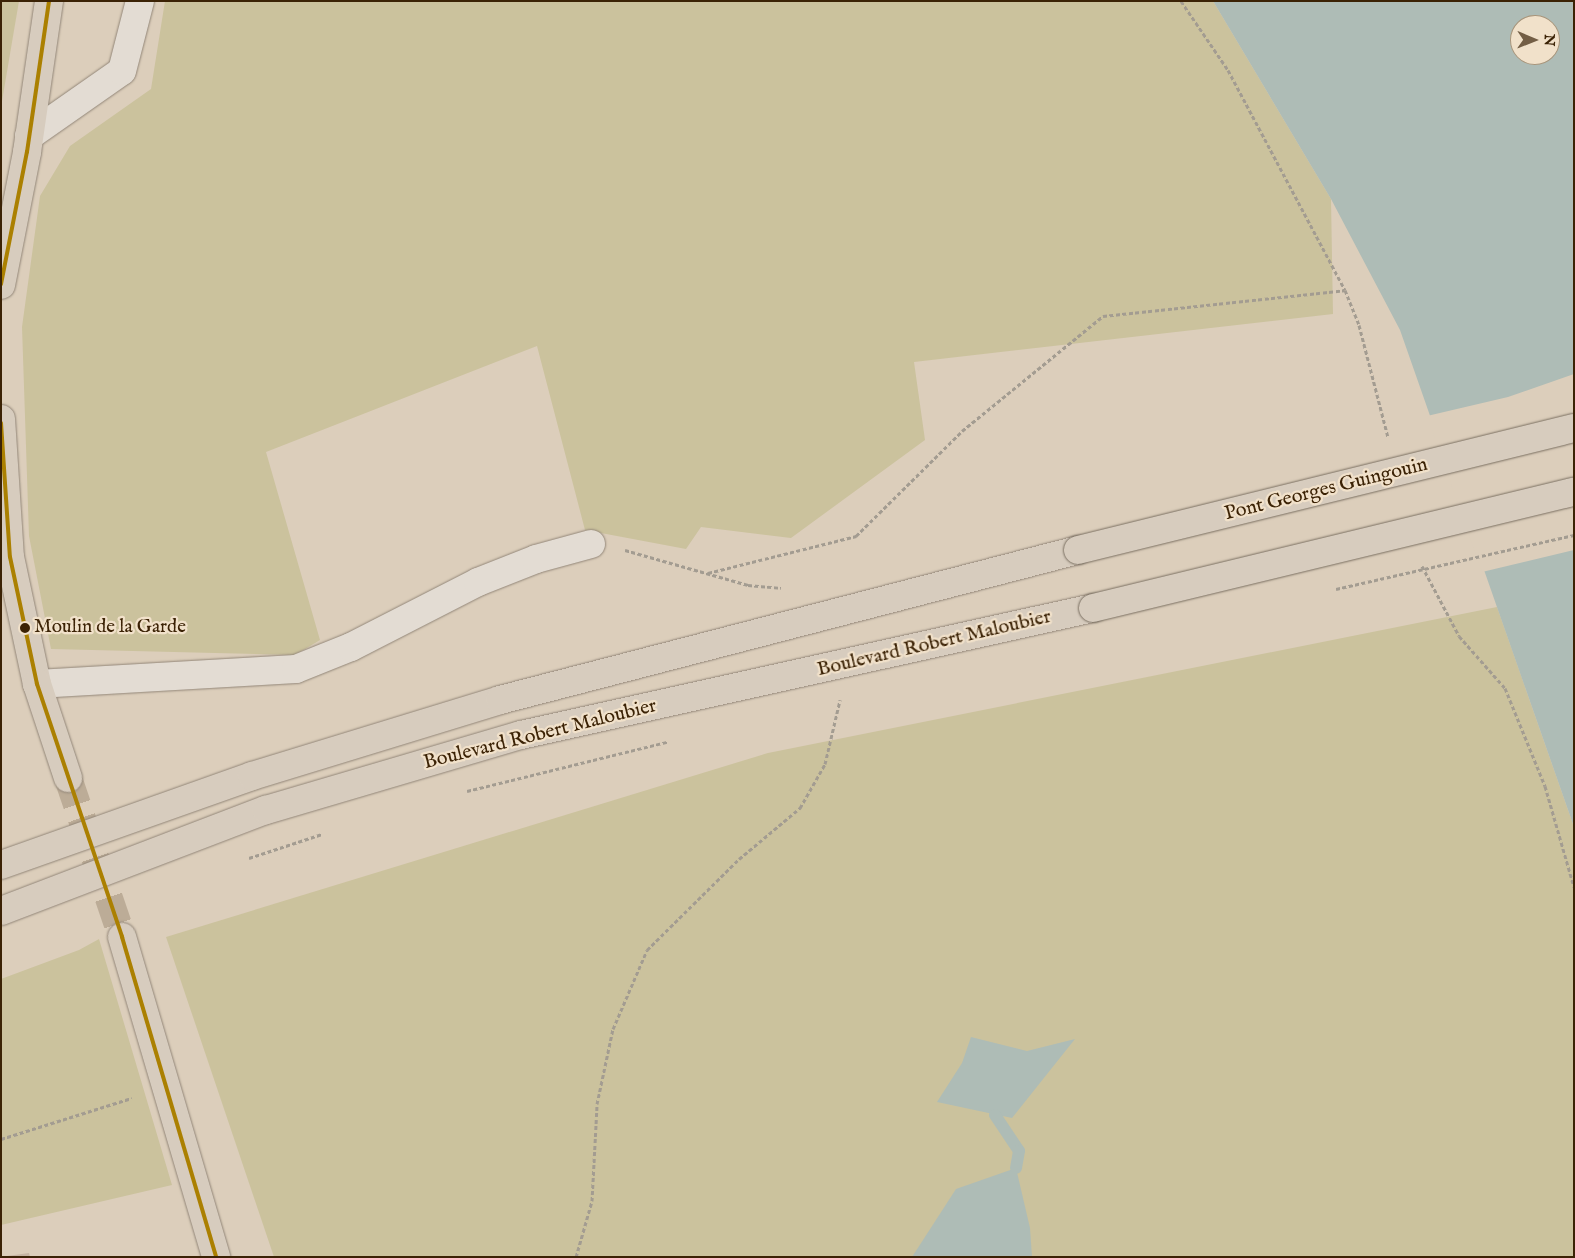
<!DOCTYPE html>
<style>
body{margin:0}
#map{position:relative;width:1575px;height:1258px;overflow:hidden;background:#dccebb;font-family:"IM FELL English",serif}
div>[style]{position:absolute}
.green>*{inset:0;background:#cbc29d}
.water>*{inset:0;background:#aebcb6}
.pier>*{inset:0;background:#dccebb}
.stream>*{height:12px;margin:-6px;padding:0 6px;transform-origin:6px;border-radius:6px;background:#aebcb6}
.building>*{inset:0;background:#c6b5a4}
.major-tunnel>*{height:28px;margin-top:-14px;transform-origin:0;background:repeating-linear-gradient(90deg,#bcac97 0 28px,transparent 0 42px)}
.path>*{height:3px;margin-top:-1.5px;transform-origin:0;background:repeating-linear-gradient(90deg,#a39c91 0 4px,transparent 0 6.5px)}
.roads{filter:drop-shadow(0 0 1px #928678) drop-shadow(0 0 1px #928678)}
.minor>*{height:28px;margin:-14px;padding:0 14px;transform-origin:14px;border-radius:14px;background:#e3dcd3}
.major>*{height:28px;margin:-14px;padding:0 14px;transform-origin:14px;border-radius:14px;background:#d7ccbe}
.path-bridge>*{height:3px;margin-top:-1.5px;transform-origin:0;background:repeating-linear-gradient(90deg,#a39c91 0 4px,transparent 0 6.5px)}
.bridges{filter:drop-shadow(0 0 1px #7a6f61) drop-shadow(0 0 1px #7a6f61)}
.major-bridge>*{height:28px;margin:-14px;padding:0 14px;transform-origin:14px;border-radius:14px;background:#d7ccbe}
.bus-1>*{height:4px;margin:-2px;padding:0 2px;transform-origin:2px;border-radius:2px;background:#ab8001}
.dots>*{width:14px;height:14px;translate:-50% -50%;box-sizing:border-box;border:2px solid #f1e1ca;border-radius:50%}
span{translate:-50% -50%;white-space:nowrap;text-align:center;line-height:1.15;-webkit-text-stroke:4.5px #f1e1ca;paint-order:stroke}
.bus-label{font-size:19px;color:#3b2205}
.left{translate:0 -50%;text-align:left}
.street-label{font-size:20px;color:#3b2205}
.frame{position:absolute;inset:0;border:2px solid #3b2205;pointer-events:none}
.north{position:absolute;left:1510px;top:15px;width:50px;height:50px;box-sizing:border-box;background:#f1e1ca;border:1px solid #a8957b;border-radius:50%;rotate:91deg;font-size:14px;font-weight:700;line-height:20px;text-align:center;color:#3b2205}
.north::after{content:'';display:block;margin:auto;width:18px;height:22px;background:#735e45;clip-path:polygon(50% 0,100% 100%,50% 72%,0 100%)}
</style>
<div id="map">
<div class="green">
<div style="clip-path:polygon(1px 1px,19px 1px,1px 107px)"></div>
<div style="clip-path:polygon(165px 1px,1213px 1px,1331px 199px,1333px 314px,914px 362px,925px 440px,791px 538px,701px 527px,686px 549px,585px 530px,537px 346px,266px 452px,320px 640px,295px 655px,51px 649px,29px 536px,22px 327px,40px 196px,70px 146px,151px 89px)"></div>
<div style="clip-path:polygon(1497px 607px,1574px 827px,1574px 1257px,274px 1257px,166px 937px,768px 753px)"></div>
<div style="clip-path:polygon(99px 939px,172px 1185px,1px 1225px,1px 979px,79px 950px)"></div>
</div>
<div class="water">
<div style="clip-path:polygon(evenodd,1213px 1px,1574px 1px,1574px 827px,1400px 330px,1331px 199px,1213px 1px,1520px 25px,1550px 25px,1550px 55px,1520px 55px,1520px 25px)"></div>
<div style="clip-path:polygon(971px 1037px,1027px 1051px,1075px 1039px,1012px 1118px,937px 1102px,962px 1063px)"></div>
<div style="clip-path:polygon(1016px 1168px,1030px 1228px,1032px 1257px,912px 1257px,956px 1189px)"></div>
</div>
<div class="pier">
<div style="clip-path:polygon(1574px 374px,1574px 550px,1482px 572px,1427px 416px,1508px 397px)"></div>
</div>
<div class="stream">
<div style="left:995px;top:1115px;width:43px;rotate:56.3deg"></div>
<div style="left:1019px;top:1151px;width:17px;rotate:100deg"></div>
</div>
<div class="building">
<div style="clip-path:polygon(29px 1253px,30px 1257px,7px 1257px,7px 1256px)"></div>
</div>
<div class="major-tunnel">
<div style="left:68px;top:778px;width:168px;rotate:71.2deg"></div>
</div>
<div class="path">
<div style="left:1181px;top:1px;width:83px;rotate:55.7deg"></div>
<div style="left:1228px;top:70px;width:249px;rotate:62deg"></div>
<div style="left:1345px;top:290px;width:38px;rotate:68deg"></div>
<div style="left:1359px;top:325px;width:116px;rotate:75.5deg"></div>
<div style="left:625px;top:550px;width:128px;rotate:15.9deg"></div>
<div style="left:748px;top:585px;width:33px;rotate:5deg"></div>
<div style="left:1422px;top:566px;width:79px;rotate:62.1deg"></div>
<div style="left:1459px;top:636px;width:69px;rotate:48.5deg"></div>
<div style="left:1505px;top:688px;width:106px;rotate:67.8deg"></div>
<div style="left:1545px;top:786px;width:105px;rotate:74deg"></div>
<div style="left:708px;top:573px;width:153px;rotate:-14deg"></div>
<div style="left:856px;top:536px;width:149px;rotate:-44.7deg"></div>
<div style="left:962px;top:431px;width:182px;rotate:-39.2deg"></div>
<div style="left:1103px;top:316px;width:243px;rotate:-6.1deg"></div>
<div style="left:467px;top:791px;width:206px;rotate:-13.8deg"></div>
<div style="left:249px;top:858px;width:77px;rotate:-18.2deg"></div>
<div style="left:1px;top:1139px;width:137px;rotate:-17.4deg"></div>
<div style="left:576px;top:1257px;width:58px;rotate:-74.1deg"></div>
<div style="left:592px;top:1201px;width:97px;rotate:-87deg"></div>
<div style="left:597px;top:1104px;width:77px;rotate:-78deg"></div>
<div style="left:613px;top:1029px;width:86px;rotate:-66.7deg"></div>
<div style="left:647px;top:950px;width:129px;rotate:-44.7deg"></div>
<div style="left:739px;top:859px;width:80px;rotate:-39.9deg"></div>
<div style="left:800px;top:808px;width:51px;rotate:-60.4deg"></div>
<div style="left:825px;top:764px;width:66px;rotate:-76.8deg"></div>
</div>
<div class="roads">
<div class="minor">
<div style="left:29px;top:136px;width:113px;rotate:-35deg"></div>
<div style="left:122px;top:71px;width:72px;rotate:-75.6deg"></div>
<div style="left:37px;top:684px;width:259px;rotate:-3.3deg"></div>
<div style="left:296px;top:669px;width:59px;rotate:-21.8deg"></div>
<div style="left:351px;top:647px;width:143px;rotate:-27.1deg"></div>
<div style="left:478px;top:582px;width:62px;rotate:-21.6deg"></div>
<div style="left:536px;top:559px;width:57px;rotate:-15.3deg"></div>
</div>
<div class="major">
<div style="left:1px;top:285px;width:136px;rotate:-78.9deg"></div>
<div style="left:27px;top:152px;width:153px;rotate:-81.7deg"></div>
<div style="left:1px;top:419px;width:138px;rotate:86.3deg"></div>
<div style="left:10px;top:557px;width:130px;rotate:78deg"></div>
<div style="left:37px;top:684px;width:99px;rotate:71.7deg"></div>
<div style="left:1px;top:865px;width:266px;rotate:-19.5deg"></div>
<div style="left:252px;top:776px;width:259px;rotate:-17deg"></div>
<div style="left:500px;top:700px;width:597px;rotate:-14.55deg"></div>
<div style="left:1px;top:911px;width:284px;rotate:-20.9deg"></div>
<div style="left:266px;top:810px;width:266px;rotate:-16.4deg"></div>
<div style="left:521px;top:735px;width:586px;rotate:-12.52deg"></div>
<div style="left:122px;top:937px;width:334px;rotate:73.6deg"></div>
</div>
</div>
<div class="path-bridge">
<div style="left:1336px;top:589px;width:244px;rotate:-12.8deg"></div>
</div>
<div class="bridges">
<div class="major-bridge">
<div style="left:1078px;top:550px;width:511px;rotate:-13.82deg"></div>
<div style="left:1093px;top:608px;width:495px;rotate:-13.6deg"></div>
</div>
</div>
<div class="bus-1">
<div style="left:1px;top:284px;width:135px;rotate:-78.9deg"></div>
<div style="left:27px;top:152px;width:153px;rotate:-81.7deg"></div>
<div style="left:1px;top:423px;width:134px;rotate:86.2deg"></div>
<div style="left:10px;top:557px;width:130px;rotate:78deg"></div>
<div style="left:37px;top:684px;width:267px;rotate:71.4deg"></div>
<div style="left:122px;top:937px;width:334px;rotate:73.6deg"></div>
</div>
<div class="dots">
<div style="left:25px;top:628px;background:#3b2205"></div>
</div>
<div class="bus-label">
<span class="left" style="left:34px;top:628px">Moulin de la Garde</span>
</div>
<div class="street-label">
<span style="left:1326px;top:489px;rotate:-14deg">Pont Georges Guingouin</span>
<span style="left:934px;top:643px;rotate:-13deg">Boulevard Robert Maloubier</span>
<span style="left:540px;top:734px;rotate:-14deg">Boulevard Robert Maloubier</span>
</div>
<div class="frame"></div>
<div class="north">N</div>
</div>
